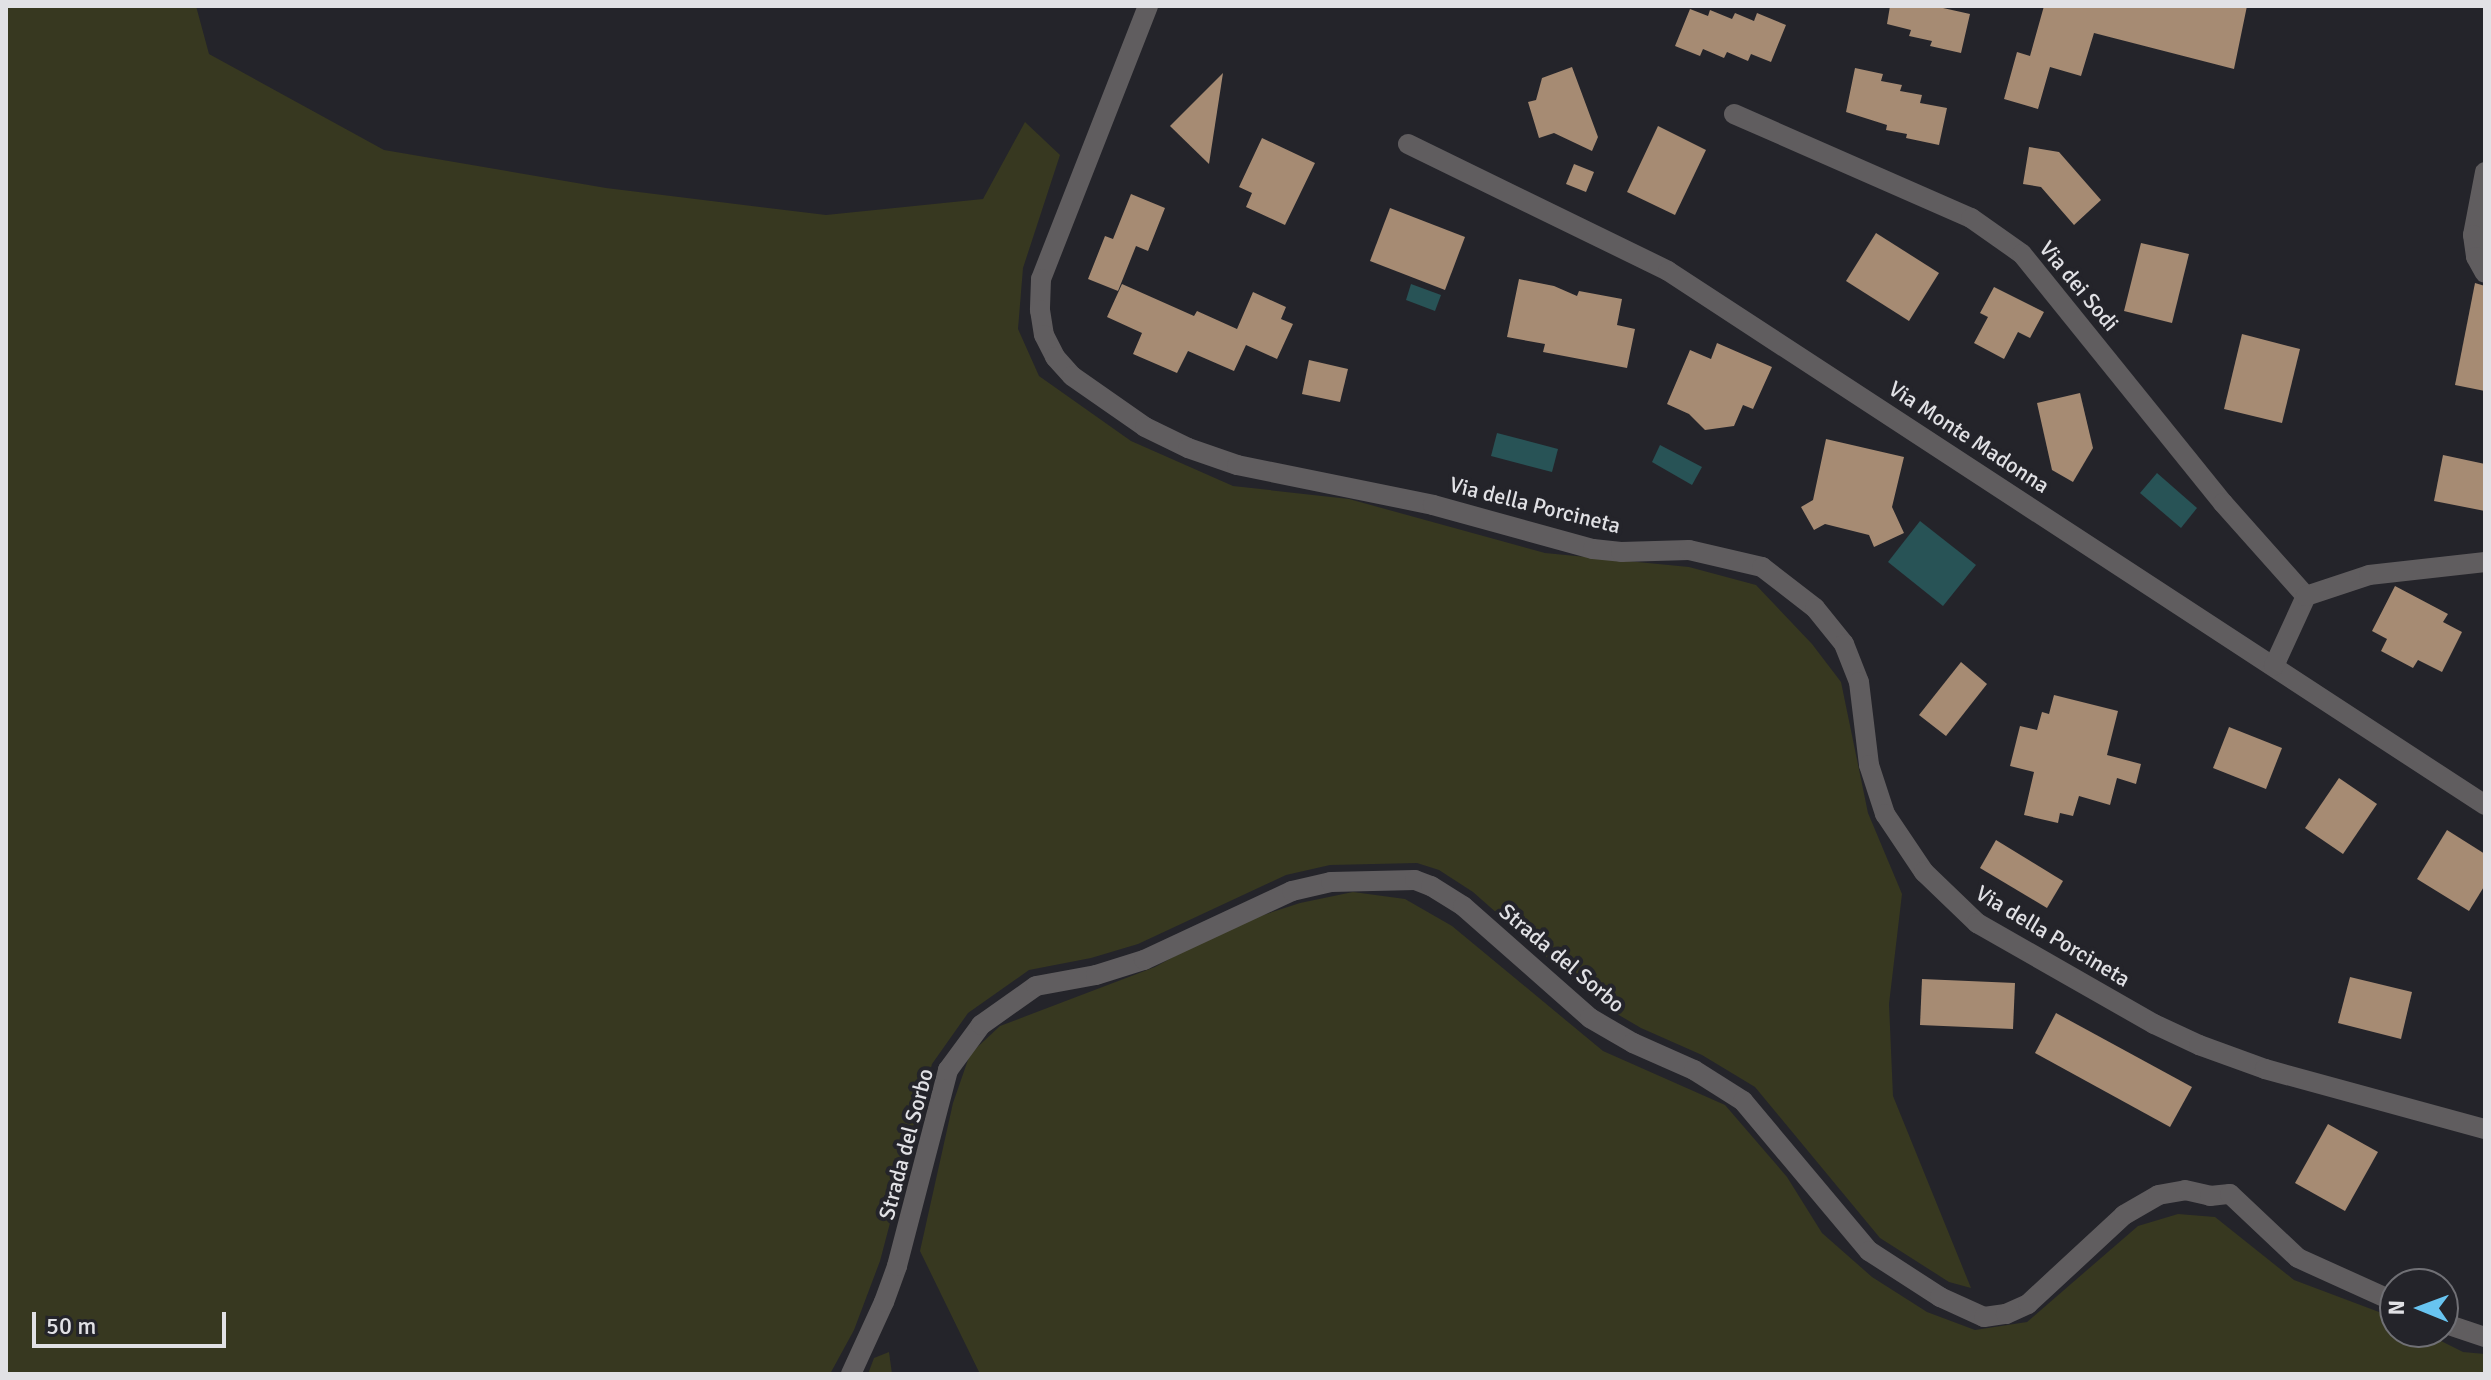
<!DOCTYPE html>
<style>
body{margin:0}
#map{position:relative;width:2491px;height:1380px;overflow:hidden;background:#24242a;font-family:Signika,sans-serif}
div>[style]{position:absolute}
.green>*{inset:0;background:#373820}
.water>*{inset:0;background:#285356}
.building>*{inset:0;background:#a68b73}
.minor>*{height:20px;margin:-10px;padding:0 10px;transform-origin:10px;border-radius:10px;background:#605d5f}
.tertiary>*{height:20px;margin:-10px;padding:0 10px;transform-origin:10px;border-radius:10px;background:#605d5f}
span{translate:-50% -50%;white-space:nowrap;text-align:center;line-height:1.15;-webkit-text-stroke:8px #24242a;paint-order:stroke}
.street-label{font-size:22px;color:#e1e1e5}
.frame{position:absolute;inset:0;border:8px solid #e1e1e5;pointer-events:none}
.north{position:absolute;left:2379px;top:1268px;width:80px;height:80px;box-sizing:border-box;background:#24242a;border:2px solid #707075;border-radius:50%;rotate:271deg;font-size:22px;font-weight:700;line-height:32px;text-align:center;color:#e1e1e5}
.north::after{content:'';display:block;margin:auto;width:28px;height:36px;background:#68c4f0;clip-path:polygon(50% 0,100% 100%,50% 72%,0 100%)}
.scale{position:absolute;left:32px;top:1312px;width:194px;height:36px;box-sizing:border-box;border:4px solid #e1e1e5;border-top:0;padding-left:10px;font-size:24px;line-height:28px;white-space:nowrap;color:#e1e1e5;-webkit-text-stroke:6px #24242a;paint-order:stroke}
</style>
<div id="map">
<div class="green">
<div style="clip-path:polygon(6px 6px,196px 6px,209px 54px,384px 150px,606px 188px,826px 215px,983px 199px,1025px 122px,1060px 155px,1023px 268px,1018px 329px,1039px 376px,1131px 441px,1233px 486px,1349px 499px,1545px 553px,1689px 567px,1756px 585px,1812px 644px,1841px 682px,1868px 813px,1902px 894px,1889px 1004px,1893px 1096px,1971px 1288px,1949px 1282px,1880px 1238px,1755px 1087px,1702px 1055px,1641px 1028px,1600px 1004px,1473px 892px,1439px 870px,1417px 863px,1330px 865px,1286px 875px,1138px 944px,1091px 958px,1029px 970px,968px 1013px,932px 1064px,880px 1261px,854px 1330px,830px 1374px,6px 1374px)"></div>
<div style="clip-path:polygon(1353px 892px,1405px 899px,1452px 926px,1603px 1051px,1725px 1105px,1787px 1177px,1822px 1233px,1872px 1277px,1927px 1312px,1975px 1330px,2027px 1322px,2138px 1226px,2178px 1214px,2215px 1217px,2294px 1280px,2395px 1318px,2395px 1332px,2423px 1332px,2463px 1352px,2485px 1354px,2485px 1374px,980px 1374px,920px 1251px,953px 1103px,970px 1054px,1000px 1026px,1155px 967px,1227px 927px,1300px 903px)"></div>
<div style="clip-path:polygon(889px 1352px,892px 1374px,868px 1374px,874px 1358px)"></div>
</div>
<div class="water">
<div style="clip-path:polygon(1411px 284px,1441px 295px,1435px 311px,1406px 300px)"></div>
<div style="clip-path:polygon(1497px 433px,1558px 449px,1552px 472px,1491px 456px)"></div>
<div style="clip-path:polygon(1660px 445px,1702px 467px,1692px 485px,1652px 462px)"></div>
<div style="clip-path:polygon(2157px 473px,2197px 508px,2181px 528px,2140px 493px)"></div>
<div style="clip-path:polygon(1920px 521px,1976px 565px,1943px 606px,1888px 562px)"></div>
</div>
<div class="building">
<div style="clip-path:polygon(1890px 6px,1934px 6px,1970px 14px,1961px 53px,1930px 46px,1932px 41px,1909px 36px,1911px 30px,1887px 24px)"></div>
<div style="clip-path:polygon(2044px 6px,2247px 6px,2234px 69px,2094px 33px,2081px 76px,2050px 67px,2038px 109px,2004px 99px,2017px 52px,2030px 56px)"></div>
<div style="clip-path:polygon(1690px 9px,1708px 16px,1710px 10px,1732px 19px,1735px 13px,1754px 21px,1757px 13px,1786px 25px,1771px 62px,1751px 54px,1748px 61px,1727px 52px,1724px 58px,1703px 49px,1700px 56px,1675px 46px)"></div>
<div style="clip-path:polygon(1572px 67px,1598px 137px,1592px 151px,1554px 133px,1539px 138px,1528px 102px,1536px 100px,1542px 78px)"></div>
<div style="clip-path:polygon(1855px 68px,1883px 74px,1881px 81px,1902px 85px,1900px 91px,1922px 95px,1920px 103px,1947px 108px,1939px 145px,1906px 138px,1907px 134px,1886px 130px,1887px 125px,1846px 112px)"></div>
<div style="clip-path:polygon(1223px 73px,1209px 164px,1170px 126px)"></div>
<div style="clip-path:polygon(1658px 126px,1706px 150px,1675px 215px,1627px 192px)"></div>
<div style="clip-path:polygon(1262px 138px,1315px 163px,1285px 225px,1246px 207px,1252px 193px,1239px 187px)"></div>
<div style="clip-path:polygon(2029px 147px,2059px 152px,2101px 200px,2074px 225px,2041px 187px,2023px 184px)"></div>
<div style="clip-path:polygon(1574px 164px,1594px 172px,1586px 192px,1566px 184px)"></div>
<div style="clip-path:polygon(1131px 194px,1165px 208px,1148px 251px,1136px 246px,1118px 291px,1088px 279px,1105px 236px,1113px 239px)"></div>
<div style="clip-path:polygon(1390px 208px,1465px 237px,1445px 290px,1370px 261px)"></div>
<div style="clip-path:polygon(1876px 233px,1939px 273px,1909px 321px,1846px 281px)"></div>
<div style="clip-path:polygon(2141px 243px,2189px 254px,2172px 323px,2124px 311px)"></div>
<div style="clip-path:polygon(1519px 279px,1554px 286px,1577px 296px,1579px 291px,1622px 299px,1617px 325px,1635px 329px,1627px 368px,1543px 352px,1545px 344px,1507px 337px)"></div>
<div style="clip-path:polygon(2475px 283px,2485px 286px,2485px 391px,2455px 385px)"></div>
<div style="clip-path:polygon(1122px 284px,1194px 316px,1197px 311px,1237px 329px,1253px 292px,1286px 307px,1281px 319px,1293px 324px,1277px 359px,1246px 345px,1234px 371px,1188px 351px,1177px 373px,1133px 354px,1142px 333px,1107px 317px)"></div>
<div style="clip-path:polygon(1994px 287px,2044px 312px,2030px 338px,2018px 332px,2004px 359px,1974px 343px,1988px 317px,1980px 313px)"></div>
<div style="clip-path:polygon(2242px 334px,2300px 349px,2282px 423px,2224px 409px)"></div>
<div style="clip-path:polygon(1717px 343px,1772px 367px,1753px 409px,1743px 405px,1734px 426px,1705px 430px,1689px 414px,1667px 404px,1690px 350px,1711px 359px)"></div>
<div style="clip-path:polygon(1309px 360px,1348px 369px,1340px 402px,1302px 394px)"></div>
<div style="clip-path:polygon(2080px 393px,2093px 448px,2073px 482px,2052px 470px,2037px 403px)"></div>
<div style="clip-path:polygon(1826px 439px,1904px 457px,1892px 507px,1904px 533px,1874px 547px,1869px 535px,1825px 524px,1814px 530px,1801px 507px,1813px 500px)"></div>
<div style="clip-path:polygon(2443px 455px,2485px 464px,2485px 511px,2434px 501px)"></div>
<div style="clip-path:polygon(2395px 586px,2448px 614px,2443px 622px,2462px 632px,2442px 672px,2418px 660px,2413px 668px,2381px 651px,2387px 639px,2372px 631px)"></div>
<div style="clip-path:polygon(1961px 662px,1987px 684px,1946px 736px,1919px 715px)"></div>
<div style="clip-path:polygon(2054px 695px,2118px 711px,2107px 755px,2141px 764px,2136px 784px,2117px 778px,2110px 805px,2079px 796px,2073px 816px,2060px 813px,2058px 823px,2024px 815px,2034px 772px,2010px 766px,2020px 726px,2037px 730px,2042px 712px,2049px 714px)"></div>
<div style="clip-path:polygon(2229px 727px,2282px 748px,2266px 789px,2213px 768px)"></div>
<div style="clip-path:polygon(2339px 778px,2377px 804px,2343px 854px,2305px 828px)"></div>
<div style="clip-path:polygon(2447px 830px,2485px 854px,2485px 885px,2469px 911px,2417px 879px)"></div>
<div style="clip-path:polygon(1996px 840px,2063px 881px,2047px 908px,1980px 868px)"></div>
<div style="clip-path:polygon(2350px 977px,2412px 992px,2401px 1039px,2338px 1023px)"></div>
<div style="clip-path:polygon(1922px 979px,2015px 983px,2013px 1029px,1920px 1025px)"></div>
<div style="clip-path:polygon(2056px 1013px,2192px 1087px,2170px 1127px,2035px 1053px)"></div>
<div style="clip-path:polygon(2328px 1124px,2378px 1152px,2345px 1211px,2295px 1183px)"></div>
</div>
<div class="minor">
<div style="left:1148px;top:6px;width:293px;rotate:111.4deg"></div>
<div style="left:1041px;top:279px;width:31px;rotate:92deg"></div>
<div style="left:1040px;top:310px;width:25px;rotate:81deg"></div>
<div style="left:1044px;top:335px;width:25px;rotate:63deg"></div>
<div style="left:1055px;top:357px;width:25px;rotate:48deg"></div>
<div style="left:1072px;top:376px;width:89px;rotate:34.9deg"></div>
<div style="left:1145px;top:427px;width:48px;rotate:26deg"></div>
<div style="left:1188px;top:448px;width:52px;rotate:19.1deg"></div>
<div style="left:1237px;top:465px;width:200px;rotate:11.5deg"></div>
<div style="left:1433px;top:505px;width:166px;rotate:15.4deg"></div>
<div style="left:1593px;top:549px;width:28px;rotate:6deg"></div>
<div style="left:1621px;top:552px;width:68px;rotate:-1.7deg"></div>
<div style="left:1689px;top:550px;width:75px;rotate:13.1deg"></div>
<div style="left:1762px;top:567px;width:67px;rotate:37.7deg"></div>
<div style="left:1815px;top:608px;width:46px;rotate:51.1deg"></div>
<div style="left:1844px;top:644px;width:41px;rotate:68.5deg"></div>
<div style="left:1859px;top:682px;width:84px;rotate:83.1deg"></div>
<div style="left:1869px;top:765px;width:52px;rotate:71.9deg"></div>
<div style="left:1885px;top:814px;width:70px;rotate:56.1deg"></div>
<div style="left:1924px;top:872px;width:74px;rotate:43.9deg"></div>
<div style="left:1977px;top:923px;width:204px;rotate:29.7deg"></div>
<div style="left:2154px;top:1024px;width:50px;rotate:25deg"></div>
<div style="left:2199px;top:1045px;width:70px;rotate:20deg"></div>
<div style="left:2265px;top:1069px;width:228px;rotate:15.3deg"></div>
<div style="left:1734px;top:114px;width:259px;rotate:23.7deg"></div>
<div style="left:1971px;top:218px;width:62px;rotate:35.2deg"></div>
<div style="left:2022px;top:254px;width:320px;rotate:51.1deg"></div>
<div style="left:2223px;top:503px;width:125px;rotate:48.3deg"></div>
<div style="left:1408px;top:144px;width:289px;rotate:26deg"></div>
<div style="left:1668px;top:271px;width:976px;rotate:33.17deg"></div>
<div style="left:2485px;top:172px;width:64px;rotate:100.8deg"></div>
<div style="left:2473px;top:235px;width:22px;rotate:82deg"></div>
<div style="left:2476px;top:257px;width:18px;rotate:61deg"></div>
<div style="left:2274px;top:666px;width:77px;rotate:-65.4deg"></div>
<div style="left:2306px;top:596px;width:66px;rotate:-18.4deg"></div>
<div style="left:2369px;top:575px;width:117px;rotate:-6.4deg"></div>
</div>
<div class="tertiary">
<div style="left:2443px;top:1323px;width:44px;rotate:18.4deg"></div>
<div style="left:851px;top:1374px;width:79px;rotate:-65.4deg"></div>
<div style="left:884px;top:1302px;width:38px;rotate:-70deg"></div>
<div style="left:897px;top:1266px;width:203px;rotate:-75.4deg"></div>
<div style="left:948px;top:1070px;width:56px;rotate:-53.7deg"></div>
<div style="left:981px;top:1025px;width:67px;rotate:-35.3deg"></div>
<div style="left:1036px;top:986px;width:61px;rotate:-10.4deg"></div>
<div style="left:1096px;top:975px;width:50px;rotate:-17.4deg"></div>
<div style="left:1144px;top:960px;width:163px;rotate:-25deg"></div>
<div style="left:1292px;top:891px;width:40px;rotate:-13deg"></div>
<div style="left:1331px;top:882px;width:84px;rotate:-1.4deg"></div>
<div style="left:1415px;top:880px;width:17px;rotate:21deg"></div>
<div style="left:1431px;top:886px;width:38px;rotate:32deg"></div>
<div style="left:1463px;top:906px;width:169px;rotate:41.4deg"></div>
<div style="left:1590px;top:1018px;width:50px;rotate:30.2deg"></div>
<div style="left:1633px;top:1043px;width:67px;rotate:23.9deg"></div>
<div style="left:1694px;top:1070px;width:58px;rotate:32.3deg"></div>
<div style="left:1743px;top:1101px;width:196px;rotate:50deg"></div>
<div style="left:1869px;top:1251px;width:85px;rotate:32.9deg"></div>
<div style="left:1940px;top:1297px;width:48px;rotate:24.4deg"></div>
<div style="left:1984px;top:1317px;width:22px;rotate:-8deg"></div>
<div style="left:2006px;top:1314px;width:24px;rotate:-24deg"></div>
<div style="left:2028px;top:1304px;width:131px;rotate:-42.8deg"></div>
<div style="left:2124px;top:1215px;width:39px;rotate:-30deg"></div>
<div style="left:2158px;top:1195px;width:27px;rotate:-10deg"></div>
<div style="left:2185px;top:1190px;width:26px;rotate:13deg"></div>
<div style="left:2210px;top:1196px;width:20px;rotate:-6deg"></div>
<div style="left:2230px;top:1194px;width:93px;rotate:43.3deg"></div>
<div style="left:2298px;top:1258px;width:107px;rotate:24.4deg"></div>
</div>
<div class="street-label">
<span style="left:2079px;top:286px;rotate:50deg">Via dei Sodi</span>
<span style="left:1969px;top:437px;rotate:33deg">Via Monte Madonna</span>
<span style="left:1535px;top:505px;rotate:14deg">Via della Porcineta</span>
<span style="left:2053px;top:936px;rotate:31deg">Via della Porcineta</span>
<span style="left:1562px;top:958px;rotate:40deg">Strada del Sorbo</span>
<span style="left:906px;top:1144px;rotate:-75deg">Strada del Sorbo</span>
</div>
<div class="frame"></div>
<div class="north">N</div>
<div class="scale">50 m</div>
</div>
